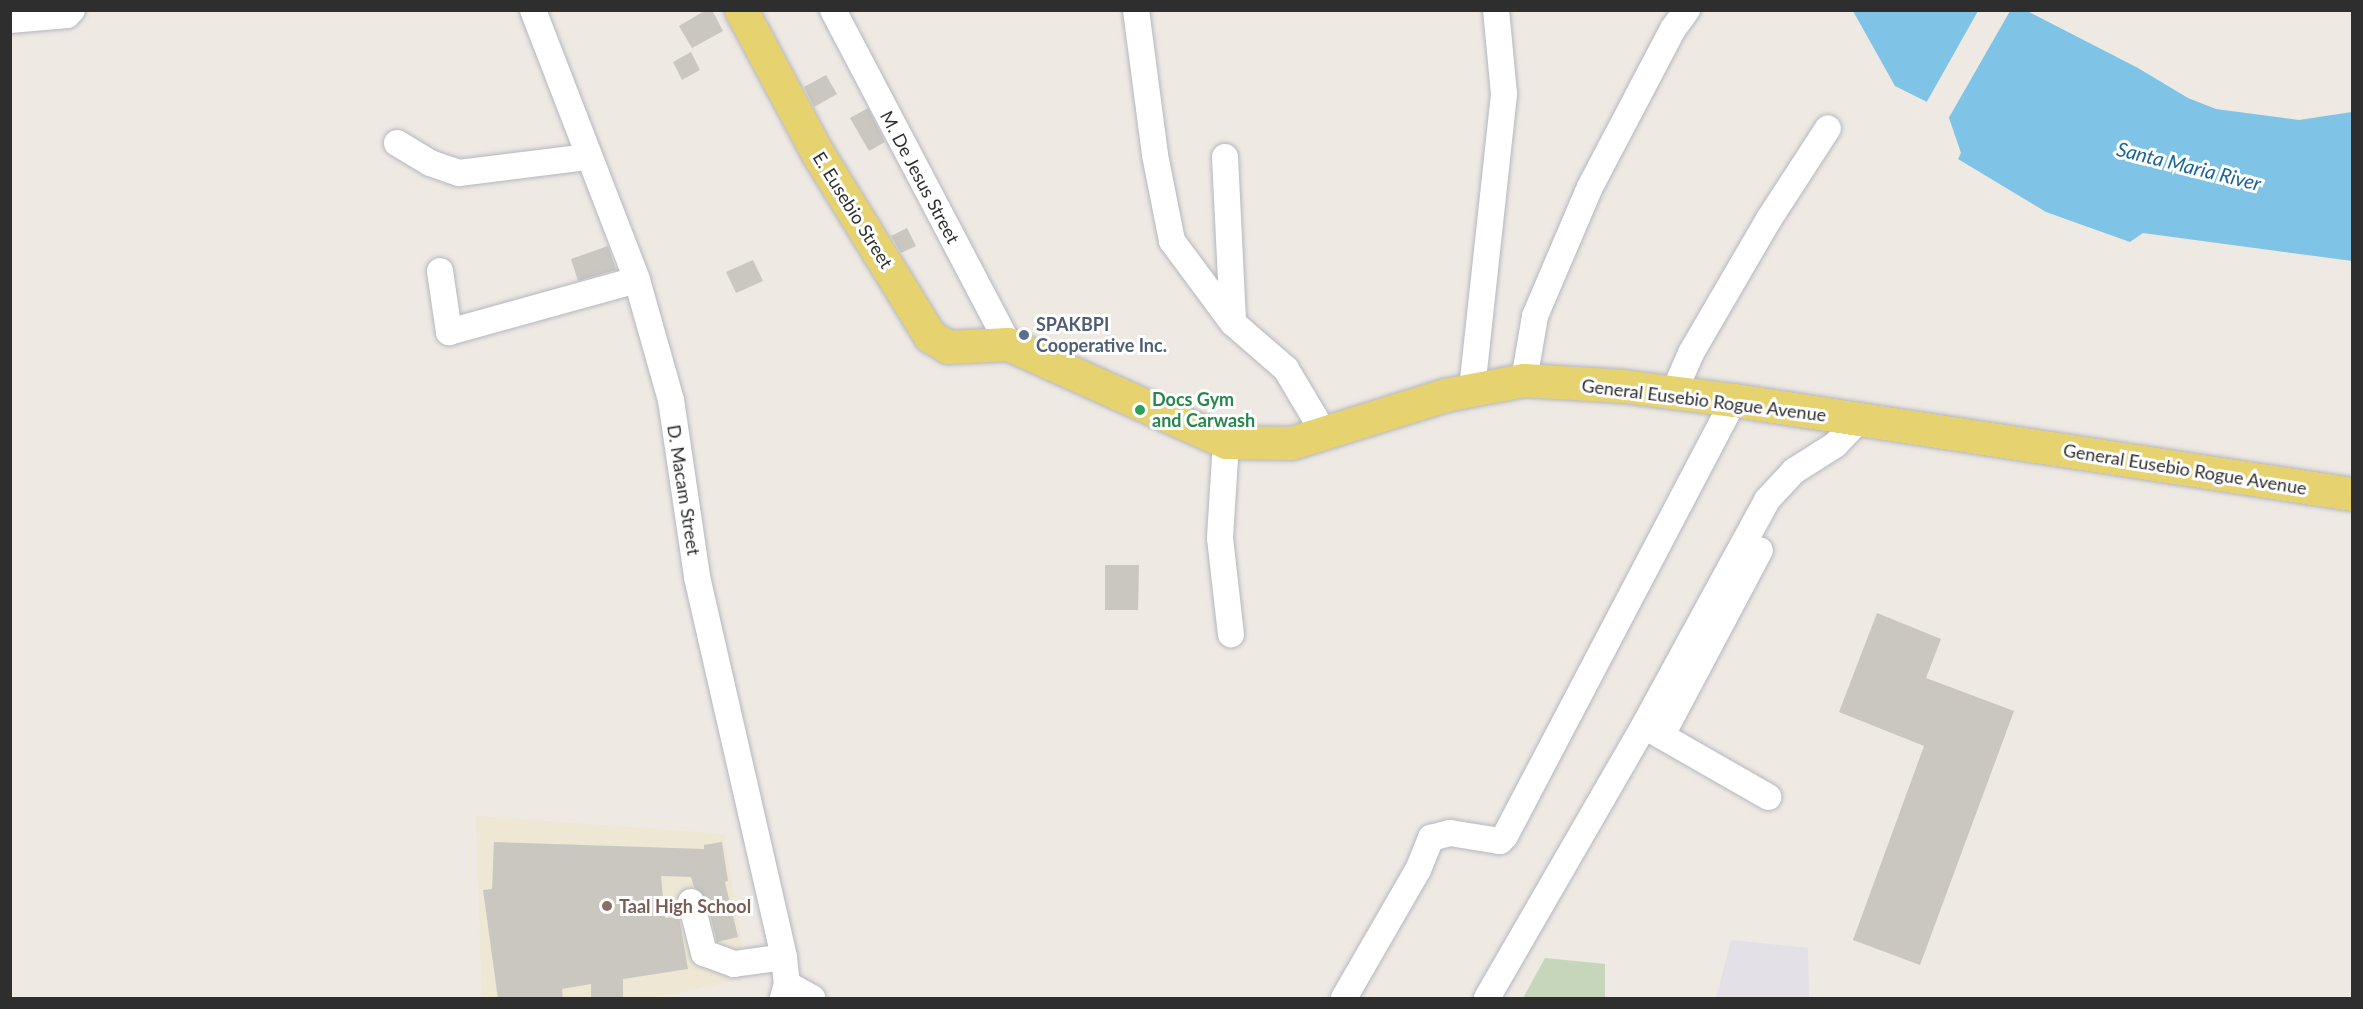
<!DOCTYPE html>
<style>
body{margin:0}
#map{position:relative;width:2363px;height:1009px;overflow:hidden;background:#eee9e2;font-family:Lato,sans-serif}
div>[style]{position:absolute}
.industrial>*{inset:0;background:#e3e1e7}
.education>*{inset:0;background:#ede7d3}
.cemetery>*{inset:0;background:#c6d6bb}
.water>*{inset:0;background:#7fc4e6}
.pier>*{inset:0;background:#eee9e2}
.building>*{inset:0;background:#cac7c0}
.roads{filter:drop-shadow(0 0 2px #b5b7c0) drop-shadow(0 0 2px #b5b7c0)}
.minor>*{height:26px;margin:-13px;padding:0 13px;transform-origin:13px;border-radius:13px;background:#fff}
.major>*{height:33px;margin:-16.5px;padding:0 16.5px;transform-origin:16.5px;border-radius:16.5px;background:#e6d26f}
.dots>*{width:16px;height:16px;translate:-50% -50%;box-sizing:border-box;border:3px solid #fff;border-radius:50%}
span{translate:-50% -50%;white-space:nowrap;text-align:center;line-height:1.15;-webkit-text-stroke:6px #fff;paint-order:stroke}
.street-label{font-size:18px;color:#2e2e2e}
.service-label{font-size:18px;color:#4e5e75;font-weight:700}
.left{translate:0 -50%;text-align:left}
.leisure-label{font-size:18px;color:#27864d;font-weight:700}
.education-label{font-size:18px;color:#785e54;font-weight:700}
.water-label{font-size:20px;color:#196496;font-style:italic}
.frame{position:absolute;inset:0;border:12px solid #2e2e2e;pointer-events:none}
</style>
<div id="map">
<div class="industrial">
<div style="clip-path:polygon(1731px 940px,1808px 948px,1809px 998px,1716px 998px)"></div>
</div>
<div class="education">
<div style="clip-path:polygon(476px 816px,724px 834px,747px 978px,655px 998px,482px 998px)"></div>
</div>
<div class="cemetery">
<div style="clip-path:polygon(1545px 958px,1605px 964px,1605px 998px,1523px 998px)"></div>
</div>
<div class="water">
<div style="clip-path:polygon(1853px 11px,2027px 11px,2138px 68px,2188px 98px,2216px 109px,2299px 120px,2352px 112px,2352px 261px,2143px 233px,2130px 242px,2046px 212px,1958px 159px,1961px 153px,1947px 112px,1895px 86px)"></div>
</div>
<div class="pier">
<div style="clip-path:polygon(1978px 11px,2010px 11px,1947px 121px,1945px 115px,1925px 105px)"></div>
</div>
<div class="building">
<div style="clip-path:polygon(706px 10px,712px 10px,723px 31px,692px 48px,679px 26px)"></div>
<div style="clip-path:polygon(691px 52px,700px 70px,682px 80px,673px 62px)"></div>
<div style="clip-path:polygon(826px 75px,837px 94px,814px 107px,804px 87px)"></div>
<div style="clip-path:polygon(868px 108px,885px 142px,869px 151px,850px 118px)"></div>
<div style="clip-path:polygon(907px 228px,916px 246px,901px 253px,891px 236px)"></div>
<div style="clip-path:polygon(608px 246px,616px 270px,578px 281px,571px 259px)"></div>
<div style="clip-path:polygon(753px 260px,763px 281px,736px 293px,726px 272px)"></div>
<div style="clip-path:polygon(1105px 565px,1139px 565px,1138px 610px,1105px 610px)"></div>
<div style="clip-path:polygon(1877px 613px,1941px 639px,1926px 678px,2014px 711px,1920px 965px,1853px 940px,1924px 746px,1839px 712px)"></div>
<div style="clip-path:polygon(494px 842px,704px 849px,704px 845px,722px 842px,728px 881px,725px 882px,738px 937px,717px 942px,706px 898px,694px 887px,691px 877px,661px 876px,665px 918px,679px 917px,688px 969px,623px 979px,623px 999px,591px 999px,591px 984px,562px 989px,563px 999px,498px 999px,483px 890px,492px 889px)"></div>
</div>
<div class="roads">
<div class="minor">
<div style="left:533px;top:10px;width:289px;rotate:68.9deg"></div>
<div style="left:637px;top:280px;width:125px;rotate:74.2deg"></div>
<div style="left:671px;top:400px;width:179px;rotate:81.6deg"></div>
<div style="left:697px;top:577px;width:390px;rotate:77.1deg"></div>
<div style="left:784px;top:957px;width:27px;rotate:84deg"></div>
<div style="left:787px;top:984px;width:15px;rotate:106deg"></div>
<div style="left:833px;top:10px;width:377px;rotate:62.3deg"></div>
<div style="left:1136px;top:10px;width:146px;rotate:82.5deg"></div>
<div style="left:1155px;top:155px;width:88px;rotate:78.8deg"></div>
<div style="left:1172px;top:241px;width:102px;rotate:53.4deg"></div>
<div style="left:1233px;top:323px;width:70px;rotate:41deg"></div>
<div style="left:1286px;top:369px;width:74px;rotate:59.3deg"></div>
<div style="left:10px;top:20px;width:57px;rotate:-5deg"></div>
<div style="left:67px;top:15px;width:7px;rotate:-45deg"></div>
<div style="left:397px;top:143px;width:39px;rotate:31deg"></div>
<div style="left:430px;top:163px;width:31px;rotate:19deg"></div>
<div style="left:459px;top:173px;width:130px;rotate:-7.1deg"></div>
<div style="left:1225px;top:157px;width:166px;rotate:87.2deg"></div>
<div style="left:440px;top:271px;width:62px;rotate:81.6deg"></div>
<div style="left:449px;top:332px;width:195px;rotate:-15.5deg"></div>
<div style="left:1524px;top:380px;width:65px;rotate:-80.2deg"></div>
<div style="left:1535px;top:316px;width:140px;rotate:-66.9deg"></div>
<div style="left:1590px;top:187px;width:178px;rotate:-62.3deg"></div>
<div style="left:1673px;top:29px;width:24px;rotate:-54deg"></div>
<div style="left:1472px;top:389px;width:297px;rotate:-83.8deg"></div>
<div style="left:1504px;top:94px;width:84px;rotate:-95.4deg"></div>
<div style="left:1674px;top:392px;width:43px;rotate:-66.4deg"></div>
<div style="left:1691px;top:353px;width:155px;rotate:-59.8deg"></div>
<div style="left:1769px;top:219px;width:108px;rotate:-57deg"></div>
<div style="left:1226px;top:442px;width:96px;rotate:93.6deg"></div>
<div style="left:1220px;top:538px;width:97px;rotate:83.5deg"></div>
<div style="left:1646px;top:727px;width:141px;rotate:29.8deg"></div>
<div style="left:1662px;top:735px;width:209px;rotate:-62.1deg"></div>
<div style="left:691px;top:902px;width:53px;rotate:75.7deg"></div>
<div style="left:704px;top:953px;width:32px;rotate:20deg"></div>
<div style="left:734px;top:964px;width:50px;rotate:-8deg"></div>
<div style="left:787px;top:984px;width:29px;rotate:29deg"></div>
<div style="left:1344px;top:998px;width:148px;rotate:-60deg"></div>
<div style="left:1418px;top:870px;width:35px;rotate:-68deg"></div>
<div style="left:1431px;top:838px;width:20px;rotate:-15deg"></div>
<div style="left:1450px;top:833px;width:51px;rotate:9.1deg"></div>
<div style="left:1500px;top:841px;width:7px;rotate:-45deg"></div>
<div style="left:1505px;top:836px;width:492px;rotate:-62.3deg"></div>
<div style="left:1487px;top:998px;width:314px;rotate:-60deg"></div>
<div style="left:1644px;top:726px;width:257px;rotate:-61.4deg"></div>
<div style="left:1767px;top:500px;width:40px;rotate:-47deg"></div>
<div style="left:1794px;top:471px;width:49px;rotate:-32.4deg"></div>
<div style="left:1835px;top:445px;width:35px;rotate:-46deg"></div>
</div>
<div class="major">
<div style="left:741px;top:10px;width:163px;rotate:61.9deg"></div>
<div style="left:818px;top:154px;width:214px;rotate:58.4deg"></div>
<div style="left:930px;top:336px;width:21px;rotate:31deg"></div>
<div style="left:948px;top:347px;width:60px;rotate:-2.9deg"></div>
<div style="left:1008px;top:344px;width:239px;rotate:24.2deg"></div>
<div style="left:1226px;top:442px;width:65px;rotate:0.9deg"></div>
<div style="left:1291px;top:443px;width:161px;rotate:-17.3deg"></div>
<div style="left:1445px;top:395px;width:80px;rotate:-10.8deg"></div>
<div style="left:1524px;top:380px;width:99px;rotate:3.5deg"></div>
<div style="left:1623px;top:386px;width:112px;rotate:7.2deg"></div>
<div style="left:1734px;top:400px;width:625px;rotate:8.65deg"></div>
</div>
</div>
<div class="dots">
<div style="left:1024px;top:335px;background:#5c6f8a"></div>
<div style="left:1140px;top:410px;background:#2e9e5b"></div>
<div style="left:607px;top:906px;background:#8d6e63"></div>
</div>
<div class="street-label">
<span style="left:920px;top:177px;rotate:62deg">M. De Jesus Street</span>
<span style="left:853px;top:210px;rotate:58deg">E. Eusebio Street</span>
<span style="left:1704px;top:400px;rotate:7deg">General Eusebio Rogue Avenue</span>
<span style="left:2185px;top:469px;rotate:9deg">General Eusebio Rogue Avenue</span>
<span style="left:684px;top:490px;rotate:81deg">D. Macam Street</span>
</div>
<div class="service-label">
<span class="left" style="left:1036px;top:335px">SPAKBPI<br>Cooperative Inc.</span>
</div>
<div class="leisure-label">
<span class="left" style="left:1152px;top:410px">Docs Gym<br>and Carwash</span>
</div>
<div class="education-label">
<span class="left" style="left:619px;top:906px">Taal High School</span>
</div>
<div class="water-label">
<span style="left:2189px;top:166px;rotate:14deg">Santa Maria River</span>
</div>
<div class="frame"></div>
</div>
